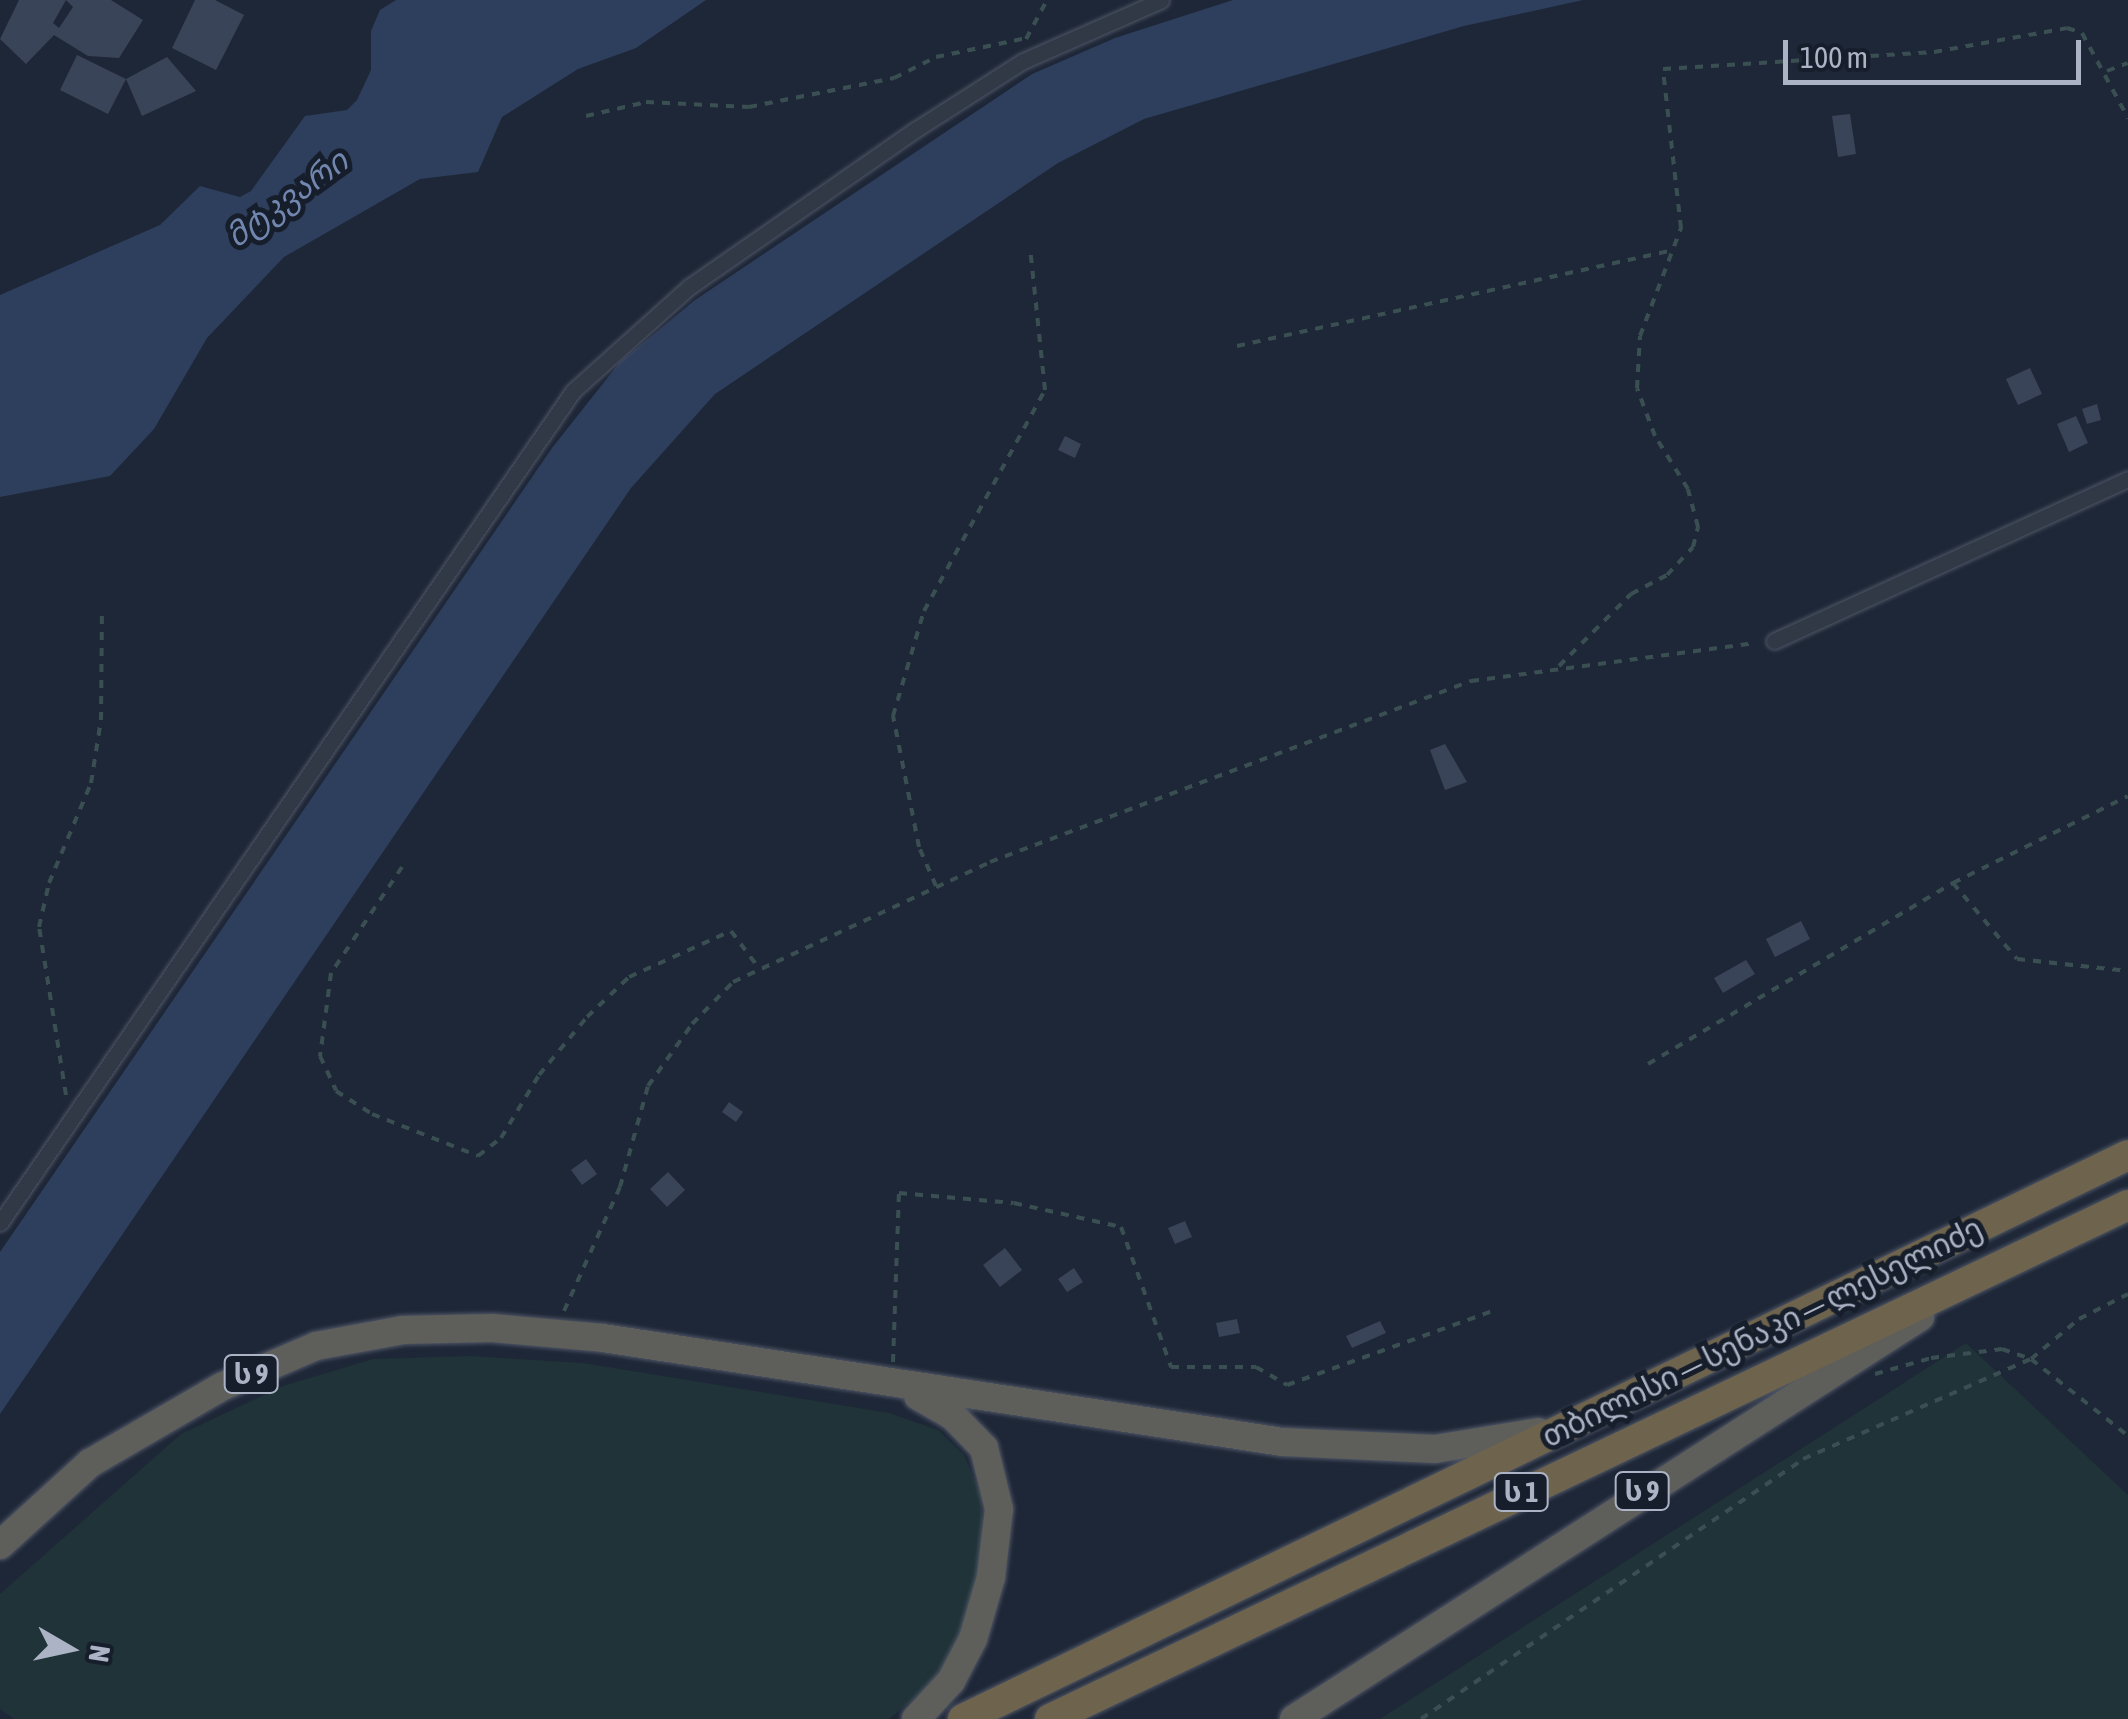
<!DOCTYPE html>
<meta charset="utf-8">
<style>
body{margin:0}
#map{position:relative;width:2128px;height:1719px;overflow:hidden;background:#1e2737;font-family:"Asap Condensed","Noto Sans Georgian",sans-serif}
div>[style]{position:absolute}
.green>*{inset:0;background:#203338}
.water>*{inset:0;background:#2e3e5d}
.building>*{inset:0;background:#3a4458}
.path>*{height:4px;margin-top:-2px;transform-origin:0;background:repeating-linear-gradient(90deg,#3a4f52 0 8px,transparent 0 16px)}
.roads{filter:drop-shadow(0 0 2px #4f5666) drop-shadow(0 0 2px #4f5666)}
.minor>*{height:15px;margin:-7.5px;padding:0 7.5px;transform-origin:7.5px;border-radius:7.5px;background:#313947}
.trunk>*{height:28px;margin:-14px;padding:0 14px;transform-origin:14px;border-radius:14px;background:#5e5e5b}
.motorway>*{height:30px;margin:-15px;padding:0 15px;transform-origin:15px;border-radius:15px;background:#6e644e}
span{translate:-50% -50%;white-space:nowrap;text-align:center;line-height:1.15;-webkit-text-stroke:10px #171e2b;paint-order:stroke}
.shield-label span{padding:2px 8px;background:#171e2b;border:2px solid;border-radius:8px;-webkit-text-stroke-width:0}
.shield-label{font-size:28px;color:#abb3c5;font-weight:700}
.street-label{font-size:30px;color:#abb3c5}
.water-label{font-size:32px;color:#7187af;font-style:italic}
.north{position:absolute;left:20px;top:1599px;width:100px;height:100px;-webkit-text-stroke:8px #171e2b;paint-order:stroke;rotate:99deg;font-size:28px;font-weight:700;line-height:40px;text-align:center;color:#abb3c5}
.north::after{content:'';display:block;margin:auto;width:35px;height:45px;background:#abb3c5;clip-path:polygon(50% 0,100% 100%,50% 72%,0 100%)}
.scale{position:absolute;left:1783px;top:40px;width:298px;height:45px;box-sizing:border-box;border:5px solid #abb3c5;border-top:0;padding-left:12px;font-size:30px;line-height:35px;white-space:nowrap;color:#abb3c5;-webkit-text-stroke:8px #171e2b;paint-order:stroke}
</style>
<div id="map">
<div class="green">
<div style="clip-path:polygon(1966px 1343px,2128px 1495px,2128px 1719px,1380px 1719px)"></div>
<div style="clip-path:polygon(469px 1356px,583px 1363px,889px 1413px,938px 1430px,964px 1455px,981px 1495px,984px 1545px,963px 1639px,936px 1681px,889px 1719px,14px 1719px,0 1709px,0 1594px,181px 1434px,283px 1386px,373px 1359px)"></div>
</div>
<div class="water">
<div style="clip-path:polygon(396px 0,706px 0,636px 48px,578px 69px,502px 117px,478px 172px,420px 179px,284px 257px,207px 338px,154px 429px,110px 476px,0 497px,0 295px,160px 225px,200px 186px,240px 197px,251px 191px,305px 116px,347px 110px,357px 100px,371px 70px,371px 31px,380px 10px)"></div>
<div style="clip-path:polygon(1233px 0,1583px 0,1464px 26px,1144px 119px,1058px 163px,715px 394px,631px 488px,0 1414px,0 1252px,552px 448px,620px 362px,695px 300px,1032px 74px,1115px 38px)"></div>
</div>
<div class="building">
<div style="clip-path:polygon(evenodd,19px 0,111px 0,143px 20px,119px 58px,88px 56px,54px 35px,26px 64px,0 39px,19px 0,66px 0,73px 7px,59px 28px,53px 23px,66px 0)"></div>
<div style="clip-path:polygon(195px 0,215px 0,244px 15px,216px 70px,172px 48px)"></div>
<div style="clip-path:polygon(77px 55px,126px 79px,108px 114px,60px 90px)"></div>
<div style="clip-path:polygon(167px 57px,196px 91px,142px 116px,126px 79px)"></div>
<div style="clip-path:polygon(1850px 114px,1856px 154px,1838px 157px,1832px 116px)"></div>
<div style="clip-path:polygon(2030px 368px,2042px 394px,2018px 405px,2006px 379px)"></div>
<div style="clip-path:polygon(2097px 404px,2101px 420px,2087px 424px,2082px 409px)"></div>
<div style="clip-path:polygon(2076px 416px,2088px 443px,2069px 452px,2057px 424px)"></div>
<div style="clip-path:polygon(1065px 436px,1081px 444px,1075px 458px,1058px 450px)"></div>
<div style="clip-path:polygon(1445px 744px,1467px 782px,1445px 790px,1430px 750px)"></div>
<div style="clip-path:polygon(1801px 921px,1810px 939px,1775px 957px,1766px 939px)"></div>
<div style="clip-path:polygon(1746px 960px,1755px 974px,1723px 993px,1714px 978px)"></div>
<div style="clip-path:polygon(729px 1102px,743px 1112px,736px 1122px,722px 1112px)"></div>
<div style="clip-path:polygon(586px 1159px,597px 1174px,582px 1185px,571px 1170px)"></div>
<div style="clip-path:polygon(668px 1172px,685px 1190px,667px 1207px,650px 1189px)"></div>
<div style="clip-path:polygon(1185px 1221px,1192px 1237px,1175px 1244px,1168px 1228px)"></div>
<div style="clip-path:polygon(1005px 1248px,1022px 1270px,1000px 1287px,983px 1265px)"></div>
<div style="clip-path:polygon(1074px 1268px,1083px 1282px,1067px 1292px,1058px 1279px)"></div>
<div style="clip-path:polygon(1237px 1319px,1240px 1333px,1219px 1337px,1216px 1323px)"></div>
<div style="clip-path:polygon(1380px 1321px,1386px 1333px,1352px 1348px,1346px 1336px)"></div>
</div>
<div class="path">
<div style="left:1026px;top:39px;width:44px;rotate:-61.7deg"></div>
<div style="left:2107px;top:71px;width:22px;rotate:-21deg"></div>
<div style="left:586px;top:116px;width:62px;rotate:-13.1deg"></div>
<div style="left:646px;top:102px;width:103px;rotate:2.8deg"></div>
<div style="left:749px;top:107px;width:148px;rotate:-11.3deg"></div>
<div style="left:894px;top:78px;width:47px;rotate:-26.6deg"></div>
<div style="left:936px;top:57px;width:93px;rotate:-11.8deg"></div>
<div style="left:1237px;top:346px;width:447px;rotate:-12.4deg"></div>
<div style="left:1559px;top:666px;width:102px;rotate:-45deg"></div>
<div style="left:1631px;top:594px;width:41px;rotate:-27.8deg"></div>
<div style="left:1667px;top:575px;width:38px;rotate:-47deg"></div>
<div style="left:1693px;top:547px;width:21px;rotate:-76deg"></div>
<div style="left:1698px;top:527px;width:39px;rotate:-105deg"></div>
<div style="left:1688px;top:489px;width:62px;rotate:-121.9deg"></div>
<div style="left:1655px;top:436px;width:51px;rotate:-110.6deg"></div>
<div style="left:1637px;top:388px;width:52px;rotate:-86.7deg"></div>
<div style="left:1640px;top:336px;width:116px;rotate:-69.2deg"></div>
<div style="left:1681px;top:228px;width:160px;rotate:-96.5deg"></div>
<div style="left:1663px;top:69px;width:272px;rotate:-3.6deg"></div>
<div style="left:1934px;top:52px;width:135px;rotate:-10.2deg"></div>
<div style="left:2067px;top:28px;width:16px;rotate:18deg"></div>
<div style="left:2082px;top:33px;width:97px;rotate:61.6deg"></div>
<div style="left:402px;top:867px;width:128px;rotate:123.8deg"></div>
<div style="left:331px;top:973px;width:84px;rotate:97.5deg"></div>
<div style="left:320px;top:1056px;width:38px;rotate:65deg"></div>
<div style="left:336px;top:1091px;width:43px;rotate:32.6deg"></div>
<div style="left:372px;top:1114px;width:114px;rotate:21.6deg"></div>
<div style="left:478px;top:1156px;width:29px;rotate:-38deg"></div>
<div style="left:501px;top:1138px;width:74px;rotate:-58.9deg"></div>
<div style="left:539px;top:1075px;width:75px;rotate:-50.4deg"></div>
<div style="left:587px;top:1017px;width:58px;rotate:-43.6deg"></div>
<div style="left:629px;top:977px;width:112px;rotate:-24.3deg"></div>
<div style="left:731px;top:931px;width:45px;rotate:53.1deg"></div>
<div style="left:1953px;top:883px;width:99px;rotate:49.9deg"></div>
<div style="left:2017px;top:959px;width:112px;rotate:6.2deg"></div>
<div style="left:936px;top:886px;width:43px;rotate:-113.6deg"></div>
<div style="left:919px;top:847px;width:134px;rotate:-101.2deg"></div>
<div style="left:893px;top:716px;width:109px;rotate:-73.6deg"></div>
<div style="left:924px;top:611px;width:252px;rotate:-61.3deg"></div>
<div style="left:1045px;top:390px;width:143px;rotate:-96deg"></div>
<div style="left:1648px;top:1064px;width:355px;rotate:-30.7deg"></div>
<div style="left:1953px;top:883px;width:195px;rotate:-26.4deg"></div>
<div style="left:66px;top:1095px;width:170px;rotate:-99.1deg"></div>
<div style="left:39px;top:927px;width:45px;rotate:-77.2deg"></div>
<div style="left:49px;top:883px;width:108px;rotate:-67.2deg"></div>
<div style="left:91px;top:783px;width:64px;rotate:-81deg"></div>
<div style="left:101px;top:720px;width:107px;rotate:-89.5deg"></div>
<div style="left:564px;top:1311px;width:136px;rotate:-65.7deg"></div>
<div style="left:620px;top:1187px;width:105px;rotate:-74.5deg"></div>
<div style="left:648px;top:1086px;width:76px;rotate:-54.6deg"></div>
<div style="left:692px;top:1024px;width:59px;rotate:-45.7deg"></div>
<div style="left:733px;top:982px;width:284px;rotate:-25deg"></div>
<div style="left:990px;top:862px;width:514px;rotate:-20.62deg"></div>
<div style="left:1471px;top:681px;width:287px;rotate:-7.6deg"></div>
<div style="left:893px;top:1362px;width:169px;rotate:-88deg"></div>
<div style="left:899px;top:1193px;width:115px;rotate:5deg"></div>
<div style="left:1014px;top:1203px;width:110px;rotate:12.6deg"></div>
<div style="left:1121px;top:1227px;width:149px;rotate:70.3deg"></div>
<div style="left:1171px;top:1367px;width:85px"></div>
<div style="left:1256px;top:1367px;width:36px;rotate:30deg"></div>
<div style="left:1287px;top:1385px;width:221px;rotate:-19.8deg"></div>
<div style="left:1875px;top:1374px;width:58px;rotate:-15.9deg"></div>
<div style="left:1931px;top:1358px;width:72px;rotate:-7.2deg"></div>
<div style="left:2002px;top:1349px;width:31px;rotate:19deg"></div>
<div style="left:2031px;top:1359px;width:124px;rotate:38.4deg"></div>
<div style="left:1421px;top:1719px;width:462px;rotate:-34.2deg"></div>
<div style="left:1803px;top:1459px;width:249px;rotate:-23.7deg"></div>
<div style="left:2031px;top:1359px;width:62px;rotate:-39.8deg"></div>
<div style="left:2079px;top:1319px;width:55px;rotate:-27deg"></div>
</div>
<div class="roads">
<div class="minor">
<div style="left:1774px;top:641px;width:389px;rotate:-24.6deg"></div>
<div style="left:0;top:1223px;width:1010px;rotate:-55.44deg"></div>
<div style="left:573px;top:391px;width:156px;rotate:-41.9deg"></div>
<div style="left:689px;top:287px;width:275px;rotate:-34.8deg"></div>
<div style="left:915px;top:130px;width:128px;rotate:-32.6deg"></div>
<div style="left:1023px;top:61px;width:151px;rotate:-23.8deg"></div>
</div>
<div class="trunk">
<div style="left:0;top:1545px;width:122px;rotate:-42.3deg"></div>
<div style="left:90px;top:1463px;width:151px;rotate:-30.1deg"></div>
<div style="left:221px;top:1387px;width:103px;rotate:-23.3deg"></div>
<div style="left:316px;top:1346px;width:88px;rotate:-10.4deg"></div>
<div style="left:403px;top:1330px;width:89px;rotate:-1.3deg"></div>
<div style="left:492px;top:1328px;width:111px;rotate:5.1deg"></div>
<div style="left:603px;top:1338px;width:688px;rotate:8.7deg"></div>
<div style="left:1283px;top:1442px;width:152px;rotate:2.6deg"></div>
<div style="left:1435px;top:1449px;width:105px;rotate:-9.3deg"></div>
<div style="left:916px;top:1719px;width:52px;rotate:-47.4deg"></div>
<div style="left:951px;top:1681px;width:47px;rotate:-62.4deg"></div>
<div style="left:973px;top:1639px;width:65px;rotate:-73.8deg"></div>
<div style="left:991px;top:1577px;width:68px;rotate:-83.3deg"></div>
<div style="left:999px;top:1509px;width:63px;rotate:-103.8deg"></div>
<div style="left:984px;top:1448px;width:45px;rotate:-134.1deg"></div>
<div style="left:953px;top:1416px;width:40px;rotate:-150.3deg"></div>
<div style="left:1294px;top:1719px;width:744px;rotate:-32.71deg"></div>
</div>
<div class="motorway">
<div style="left:963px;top:1719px;width:1294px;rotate:-25.83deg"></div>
<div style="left:1050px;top:1719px;width:1194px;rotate:-25.49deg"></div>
</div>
</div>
<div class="shield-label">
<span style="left:251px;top:1374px">ს 9</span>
<span style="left:1642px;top:1491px">ს 9</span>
<span style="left:1521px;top:1492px">ს 1</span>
</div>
<div class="street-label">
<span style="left:1762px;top:1332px;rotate:-26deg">თბილისი — სენაკი — ლესელიძე</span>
</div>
<div class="water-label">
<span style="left:287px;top:199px;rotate:-36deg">მტკვარი</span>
</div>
<div class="north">N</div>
<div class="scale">100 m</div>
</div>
